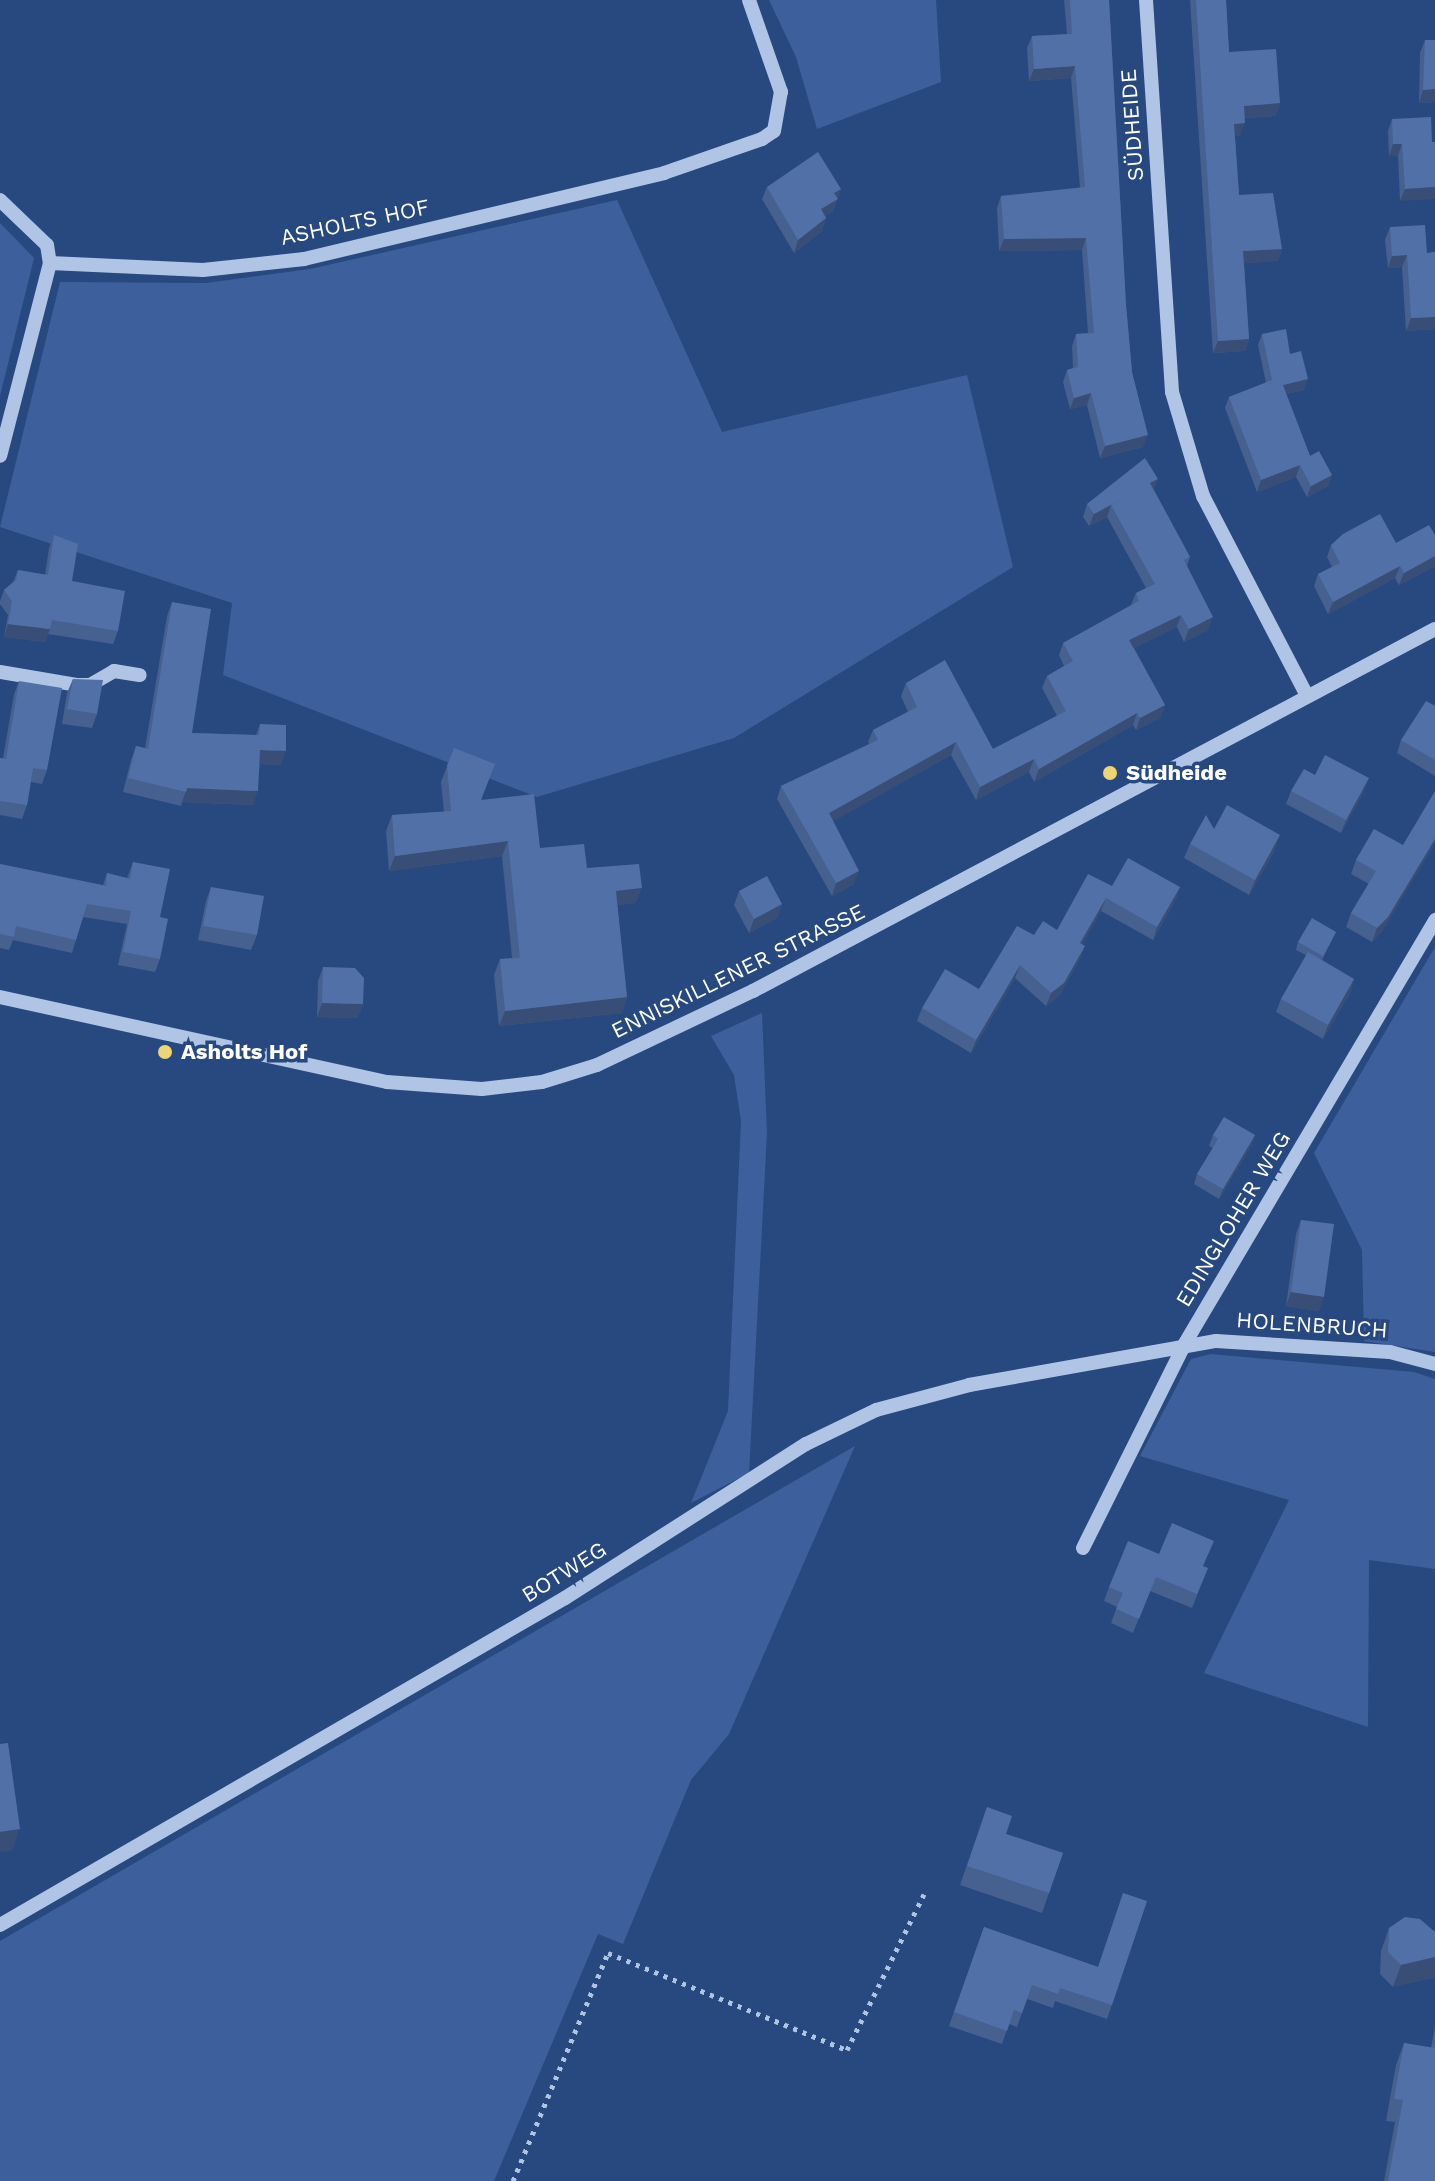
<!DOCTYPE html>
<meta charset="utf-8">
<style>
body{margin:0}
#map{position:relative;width:1435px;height:2181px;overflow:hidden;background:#284880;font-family:"Work Sans",sans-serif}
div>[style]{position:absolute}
.green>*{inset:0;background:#3d609d}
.path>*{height:5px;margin-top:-2.5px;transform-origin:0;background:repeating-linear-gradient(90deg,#b0c4e5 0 4px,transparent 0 10px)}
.minor>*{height:14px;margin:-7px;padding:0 7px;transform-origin:7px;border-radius:7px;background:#b0c4e5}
.wall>*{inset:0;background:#466090}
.shaded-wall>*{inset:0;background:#394e76}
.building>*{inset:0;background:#5170a8}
.dots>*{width:22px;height:22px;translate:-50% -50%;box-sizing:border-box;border:4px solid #284880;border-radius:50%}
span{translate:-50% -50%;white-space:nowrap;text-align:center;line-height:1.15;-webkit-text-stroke:7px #284880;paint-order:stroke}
.street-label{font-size:22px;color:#fff}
.poi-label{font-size:22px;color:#fff;font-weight:700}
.left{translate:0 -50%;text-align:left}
</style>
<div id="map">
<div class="green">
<div style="clip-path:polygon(769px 0,936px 0,941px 82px,817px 129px,796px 57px)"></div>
<div style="clip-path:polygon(617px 200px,722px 432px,967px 375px,1013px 567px,734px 738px,537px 797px,223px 675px,232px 603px,0 527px,60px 282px,206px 283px,310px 269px)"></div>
<div style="clip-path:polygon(0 223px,34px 258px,0 396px)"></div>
<div style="clip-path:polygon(1435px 947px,1435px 1352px,1364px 1341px,1362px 1250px,1314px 1153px)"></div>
<div style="clip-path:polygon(762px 1013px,767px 1133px,749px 1473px,691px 1503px,728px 1411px,741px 1121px,734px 1075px,711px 1036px)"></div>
<div style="clip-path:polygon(1211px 1354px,1414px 1372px,1435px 1379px,1435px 1569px,1369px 1560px,1368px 1727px,1204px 1673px,1289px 1500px,1140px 1456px,1191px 1359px)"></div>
<div style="clip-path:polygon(855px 1446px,729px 1734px,691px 1780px,623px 1944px,598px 1934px,494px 2181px,0 2181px,0 1941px)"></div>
</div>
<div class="path">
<div style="left:513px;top:2181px;width:247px;rotate:-67.4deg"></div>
<div style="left:608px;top:1953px;width:258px;rotate:22.1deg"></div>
<div style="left:847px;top:2050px;width:174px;rotate:-63.7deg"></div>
</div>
<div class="minor">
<div style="left:1146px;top:0;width:393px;rotate:86.2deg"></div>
<div style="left:1172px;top:392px;width:109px;rotate:73.4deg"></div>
<div style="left:1203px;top:496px;width:225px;rotate:62.5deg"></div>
<div style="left:0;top:200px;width:65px;rotate:43.8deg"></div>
<div style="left:47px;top:245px;width:18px;rotate:81deg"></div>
<div style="left:50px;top:263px;width:199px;rotate:104.5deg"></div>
<div style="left:50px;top:263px;width:153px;rotate:2.6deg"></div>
<div style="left:203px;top:270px;width:102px;rotate:-6.2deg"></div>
<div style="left:304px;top:259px;width:370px;rotate:-13.4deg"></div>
<div style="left:664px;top:173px;width:104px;rotate:-19.1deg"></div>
<div style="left:762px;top:139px;width:14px;rotate:-34deg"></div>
<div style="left:774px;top:131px;width:40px;rotate:-80deg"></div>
<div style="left:781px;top:92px;width:97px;rotate:-109.2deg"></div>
<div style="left:0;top:672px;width:79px;rotate:9.5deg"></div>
<div style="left:78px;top:685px;width:12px"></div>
<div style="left:90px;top:685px;width:28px;rotate:-30deg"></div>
<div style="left:114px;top:671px;width:26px;rotate:9deg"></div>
<div style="left:0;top:997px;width:396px;rotate:12.4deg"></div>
<div style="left:387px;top:1082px;width:95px;rotate:4.2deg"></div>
<div style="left:482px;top:1089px;width:60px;rotate:-6.7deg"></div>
<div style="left:542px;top:1082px;width:58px;rotate:-17.2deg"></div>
<div style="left:597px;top:1065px;width:173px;rotate:-25.4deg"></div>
<div style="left:753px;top:991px;width:772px;rotate:-27.96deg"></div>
<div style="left:1083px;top:1548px;width:227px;rotate:-63.5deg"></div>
<div style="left:1184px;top:1345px;width:494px;rotate:-59.4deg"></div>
<div style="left:0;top:1925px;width:653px;rotate:-30.06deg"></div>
<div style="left:565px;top:1598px;width:286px;rotate:-32.6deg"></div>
<div style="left:806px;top:1444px;width:78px;rotate:-25.9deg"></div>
<div style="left:876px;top:1410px;width:96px;rotate:-15deg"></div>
<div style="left:969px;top:1385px;width:251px;rotate:-10.1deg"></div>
<div style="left:1216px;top:1341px;width:174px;rotate:3.6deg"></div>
<div style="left:1390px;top:1352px;width:47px;rotate:14.9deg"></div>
</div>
<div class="wall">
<div style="clip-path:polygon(1064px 0,1109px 0,1126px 305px,1132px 372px,1143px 447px,1100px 458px,1087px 405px,1070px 409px,1063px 382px,1067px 370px,1073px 368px,1072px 346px,1076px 334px,1088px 333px,1082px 250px,999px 251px,997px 208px,1001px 196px,1080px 188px,1071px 78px,1029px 81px,1027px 48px,1032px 36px,1067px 34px)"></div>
<div style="clip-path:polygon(1190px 0,1226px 0,1229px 52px,1280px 103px,1275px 116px,1244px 118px,1240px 136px,1235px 136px,1239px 195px,1282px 249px,1278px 261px,1244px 263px,1249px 339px,1245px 351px,1213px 353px)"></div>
<div style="clip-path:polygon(1425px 40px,1435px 102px,1419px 103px,1420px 53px)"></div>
<div style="clip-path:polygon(1392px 119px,1432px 142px,1400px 201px,1398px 156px,1389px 156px,1388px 131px)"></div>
<div style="clip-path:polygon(767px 187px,841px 189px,833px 211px,825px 216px,826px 218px,822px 231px,794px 253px,762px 199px)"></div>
<div style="clip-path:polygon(1390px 227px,1427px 253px,1435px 252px,1435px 329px,1406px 331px,1402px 267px,1388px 268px,1385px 240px)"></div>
<div style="clip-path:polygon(1262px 334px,1290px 354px,1304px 390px,1286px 394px,1310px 456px,1332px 475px,1328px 486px,1307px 497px,1296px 477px,1257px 492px,1225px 408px,1229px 397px,1266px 383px,1258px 345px)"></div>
<div style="clip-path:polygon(1154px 490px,1190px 557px,1187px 566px,1208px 630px,1184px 642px,1177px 627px,1134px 648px,1165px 705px,1160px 718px,1136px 730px,1133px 725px,1034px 782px,1029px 772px,976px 800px,951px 755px,833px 821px,854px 884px,832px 896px,777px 799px,781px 786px,869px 744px,868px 742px,873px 730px,908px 712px,901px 696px,906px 683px,993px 749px,1057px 716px,1042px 688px,1047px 676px,1064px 666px,1059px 655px,1063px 643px,1131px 605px,1136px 593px,1146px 588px,1107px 517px,1089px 526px,1083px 517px,1087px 504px)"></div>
<div style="clip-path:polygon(54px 535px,72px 581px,118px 631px,113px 644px,48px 634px,45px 642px,4px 637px,8px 615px,0 604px,0 601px,4px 590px,13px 582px,18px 570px,45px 575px,49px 548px)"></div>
<div style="clip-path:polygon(1435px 535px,1435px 566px,1399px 585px,1395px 578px,1328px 614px,1314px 586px,1318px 574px,1332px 567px,1327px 557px,1331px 545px,1396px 543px)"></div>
<div style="clip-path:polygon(172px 602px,192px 733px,256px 735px,260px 724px,281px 765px,260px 764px,253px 805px,182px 802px,181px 806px,123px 792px,131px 760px,136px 746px,145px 748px,167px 616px)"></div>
<div style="clip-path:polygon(73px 679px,97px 714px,92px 728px,62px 724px,67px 693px)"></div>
<div style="clip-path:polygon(19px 681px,47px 770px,42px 784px,31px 782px,27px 805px,22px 819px,0 815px,0 758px,3px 758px,14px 694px)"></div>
<div style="clip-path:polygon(1435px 706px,1435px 776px,1397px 753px,1401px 740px)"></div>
<div style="clip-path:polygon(454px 748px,482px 800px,540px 848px,587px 868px,636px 903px,617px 905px,627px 997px,622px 1013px,499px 1026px,494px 975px,500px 959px,512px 958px,502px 856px,389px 871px,386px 831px,392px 815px,444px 812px,441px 782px)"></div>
<div style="clip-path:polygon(1315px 775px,1364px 791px,1341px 833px,1286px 804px,1291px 791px)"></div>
<div style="clip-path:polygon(1214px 829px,1275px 850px,1249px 895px,1184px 858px,1190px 844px)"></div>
<div style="clip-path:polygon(1374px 829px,1383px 930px,1372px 942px,1346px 927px,1351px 913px,1369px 884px,1351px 874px,1356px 860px)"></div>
<div style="clip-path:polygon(133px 862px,160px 917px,160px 959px,155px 972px,118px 965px,127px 924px,83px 917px,72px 953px,13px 940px,9px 950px,0 948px,0 864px,103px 885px,107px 873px,127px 878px)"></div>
<div style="clip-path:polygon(1112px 886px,1180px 887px,1175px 901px,1153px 940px,1101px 911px,1082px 944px,1080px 959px,1059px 996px,1046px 1006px,1015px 978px,971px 1053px,917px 1021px,922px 1008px,979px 989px,1034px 935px,1057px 930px)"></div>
<div style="clip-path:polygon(211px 887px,257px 935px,251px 950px,198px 940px,206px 901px)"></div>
<div style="clip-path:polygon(739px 891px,782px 904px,777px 918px,749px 933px,734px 905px)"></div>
<div style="clip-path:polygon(1336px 932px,1322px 960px,1354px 979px,1350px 993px,1323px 1039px,1276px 1012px,1281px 999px,1306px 955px,1296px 950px,1298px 942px)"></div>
<div style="clip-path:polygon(323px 967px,363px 1004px,357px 1018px,317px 1017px,318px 981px)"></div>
<div style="clip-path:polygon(1213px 1135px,1255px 1135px,1251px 1146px,1219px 1199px,1194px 1184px,1197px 1174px,1213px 1148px,1209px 1146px)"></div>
<div style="clip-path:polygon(1301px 1220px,1319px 1311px,1286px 1306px,1296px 1234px)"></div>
<div style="clip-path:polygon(1159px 1554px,1208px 1568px,1192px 1608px,1150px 1591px,1133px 1633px,1111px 1623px,1117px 1607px,1104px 1601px,1109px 1587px)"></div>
<div style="clip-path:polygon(987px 1807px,1006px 1834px,1063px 1853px,1042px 1913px,960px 1885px)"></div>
<div style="clip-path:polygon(1147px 1901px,1107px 2019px,1055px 2001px,1053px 2008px,1027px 1999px,1017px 2027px,1009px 2024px,1002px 2044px,949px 2026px,984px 1927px,1098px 1967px)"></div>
<div style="clip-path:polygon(1420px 1919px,1393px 1987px,1380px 1974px,1381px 1951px,1389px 1928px)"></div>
<div style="clip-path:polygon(1435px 2025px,1435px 2181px,1384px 2181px,1395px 2122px,1386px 2121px,1396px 2065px,1404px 2043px,1431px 2048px)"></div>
</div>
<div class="shaded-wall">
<div style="clip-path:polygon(1075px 66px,1071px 78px,1029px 81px,1034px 69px)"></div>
<div style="clip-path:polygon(1435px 89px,1435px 102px,1419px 103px,1423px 90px)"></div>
<div style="clip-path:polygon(1280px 103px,1275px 116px,1239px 118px,1244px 106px)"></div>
<div style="clip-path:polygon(1245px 123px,1240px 136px,1230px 136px,1234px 124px)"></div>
<div style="clip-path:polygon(1393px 144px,1402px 144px,1398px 156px,1389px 156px)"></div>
<div style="clip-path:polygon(1435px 187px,1435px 199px,1400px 201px,1405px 189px)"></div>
<div style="clip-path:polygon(841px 189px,833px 211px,816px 221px,821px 209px,834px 193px)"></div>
<div style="clip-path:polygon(826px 218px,822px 231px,794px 253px,798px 240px)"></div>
<div style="clip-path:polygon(1086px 238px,1082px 250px,999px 251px,1004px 239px)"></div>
<div style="clip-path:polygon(1282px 249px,1278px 261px,1239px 264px,1243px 251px)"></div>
<div style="clip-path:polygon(1407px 255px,1402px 267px,1388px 268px,1392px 256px)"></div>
<div style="clip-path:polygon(1435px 317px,1435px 329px,1406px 331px,1411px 318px)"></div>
<div style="clip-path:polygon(1249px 339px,1245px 351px,1213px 353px,1218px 341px)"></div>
<div style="clip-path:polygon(1308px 379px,1304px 390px,1279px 396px,1283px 385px)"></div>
<div style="clip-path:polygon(1091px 393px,1087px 405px,1070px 409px,1074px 398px)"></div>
<div style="clip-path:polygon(1148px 435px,1143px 447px,1100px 458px,1105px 446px)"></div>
<div style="clip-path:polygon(1300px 465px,1296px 477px,1257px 492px,1261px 480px)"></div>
<div style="clip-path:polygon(1332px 475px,1328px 486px,1307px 497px,1311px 486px)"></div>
<div style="clip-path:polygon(1158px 479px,1153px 492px,1150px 483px)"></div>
<div style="clip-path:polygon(1131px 494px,1111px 505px,1107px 517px,1089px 526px,1094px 514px)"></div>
<div style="clip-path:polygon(1435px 556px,1435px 566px,1399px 585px,1404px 573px)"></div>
<div style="clip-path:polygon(1400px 566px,1395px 578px,1328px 614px,1333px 602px)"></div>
<div style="clip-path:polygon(1181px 615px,1177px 627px,1125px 653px,1129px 640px)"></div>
<div style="clip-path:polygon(1213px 617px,1208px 630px,1184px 642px,1189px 629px)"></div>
<div style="clip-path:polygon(8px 624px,50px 629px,45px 642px,4px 637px)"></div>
<div style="clip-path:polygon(1165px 705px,1160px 718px,1136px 730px,1140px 718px)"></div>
<div style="clip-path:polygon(1137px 713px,1133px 725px,1034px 782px,1039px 769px)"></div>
<div style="clip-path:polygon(956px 742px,951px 755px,825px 826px,829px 813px)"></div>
<div style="clip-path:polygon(260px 750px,286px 751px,281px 765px,255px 764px)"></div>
<div style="clip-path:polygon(1034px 759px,1029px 772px,976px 800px,980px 787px)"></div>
<div style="clip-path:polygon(1369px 778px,1364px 791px,1341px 833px,1346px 820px)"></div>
<div style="clip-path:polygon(187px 788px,258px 791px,253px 805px,182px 802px)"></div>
<div style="clip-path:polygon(1280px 835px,1275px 850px,1249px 895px,1255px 880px)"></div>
<div style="clip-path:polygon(1435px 839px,1435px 844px,1383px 930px,1372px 942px,1377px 928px)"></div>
<div style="clip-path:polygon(508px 841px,502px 856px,389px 871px,395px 856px)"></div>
<div style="clip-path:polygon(859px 871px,854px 884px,832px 896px,836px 883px)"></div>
<div style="clip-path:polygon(1180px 887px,1175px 901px,1153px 940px,1157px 927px)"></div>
<div style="clip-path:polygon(642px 888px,636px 903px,610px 906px,616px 891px)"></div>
<div style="clip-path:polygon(1106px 898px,1101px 911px,1075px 956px,1080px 943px)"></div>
<div style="clip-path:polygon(782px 904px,777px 918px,749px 933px,754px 919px)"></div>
<div style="clip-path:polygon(1085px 946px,1080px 959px,1059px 996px,1046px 1006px,1051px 993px)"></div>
<div style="clip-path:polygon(1020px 965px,1015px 978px,971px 1053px,976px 1040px)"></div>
<div style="clip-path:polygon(1354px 979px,1350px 993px,1323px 1039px,1328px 1025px)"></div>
<div style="clip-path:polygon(627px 997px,622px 1013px,499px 1026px,505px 1011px)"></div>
<div style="clip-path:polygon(322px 1003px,363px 1004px,357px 1018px,317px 1017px)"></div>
<div style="clip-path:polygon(1255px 1135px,1251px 1146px,1219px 1199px,1223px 1189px)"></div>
<div style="clip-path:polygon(1291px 1292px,1324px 1297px,1319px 1311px,1286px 1306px)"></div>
<div style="clip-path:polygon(20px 1829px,12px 1851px,0 1852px,0 1832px)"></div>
<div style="clip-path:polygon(1435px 1957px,1435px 1978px,1393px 1987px,1401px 1965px)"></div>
</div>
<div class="building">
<div style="clip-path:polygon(1070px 0,1109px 0,1126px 305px,1132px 372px,1148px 435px,1105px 446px,1091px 393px,1074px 398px,1067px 370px,1078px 367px,1076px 334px,1094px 333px,1086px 238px,1004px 239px,1001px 196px,1085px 187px,1075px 66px,1034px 69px,1032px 36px,1072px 34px)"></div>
<div style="clip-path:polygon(1196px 0,1226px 0,1229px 52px,1276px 49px,1280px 103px,1244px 106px,1245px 123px,1234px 124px,1239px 195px,1273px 193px,1282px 249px,1243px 251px,1249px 339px,1218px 341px)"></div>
<div style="clip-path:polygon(1425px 40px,1435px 40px,1435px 89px,1423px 90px)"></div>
<div style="clip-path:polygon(1431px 117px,1432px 142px,1435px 142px,1435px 187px,1405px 189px,1402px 144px,1393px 144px,1392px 119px)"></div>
<div style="clip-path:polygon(818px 152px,841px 189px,834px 193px,838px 199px,821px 209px,826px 218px,798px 240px,767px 187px)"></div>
<div style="clip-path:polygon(1425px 225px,1427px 253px,1435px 252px,1435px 317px,1411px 318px,1407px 255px,1392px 256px,1390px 227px)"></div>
<div style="clip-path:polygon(1286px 329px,1290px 354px,1301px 351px,1308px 379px,1283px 385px,1310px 456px,1319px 451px,1332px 475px,1311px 486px,1300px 465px,1261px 480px,1229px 397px,1272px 380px,1262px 334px)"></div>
<div style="clip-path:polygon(1145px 458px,1158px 479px,1150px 483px,1190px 557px,1184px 560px,1213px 617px,1189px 629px,1181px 615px,1129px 640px,1165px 705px,1140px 718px,1137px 713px,1039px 769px,1034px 759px,980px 787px,956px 742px,829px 813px,859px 871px,836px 883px,781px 786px,878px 740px,873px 730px,917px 707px,906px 683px,945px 660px,993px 749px,1066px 711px,1047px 676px,1073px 661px,1063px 643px,1139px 601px,1136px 593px,1155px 584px,1111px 505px,1131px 494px,1094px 514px,1087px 504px)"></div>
<div style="clip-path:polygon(1380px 514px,1396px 543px,1429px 525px,1435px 535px,1435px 556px,1404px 573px,1400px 566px,1333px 602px,1318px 574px,1340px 563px,1331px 545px,1343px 534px)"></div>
<div style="clip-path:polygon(54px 535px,78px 544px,72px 581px,125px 591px,118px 631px,52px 620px,50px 629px,8px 624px,12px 601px,4px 590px,16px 580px,18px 570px,48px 575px)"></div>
<div style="clip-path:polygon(172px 602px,211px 609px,192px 733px,259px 735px,260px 724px,286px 725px,286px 751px,260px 750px,258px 791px,187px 788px,186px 792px,128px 778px,136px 746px,148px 749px)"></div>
<div style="clip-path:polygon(73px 679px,103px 680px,97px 714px,67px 709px)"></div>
<div style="clip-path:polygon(19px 681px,62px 688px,47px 770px,33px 768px,27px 805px,0 801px,0 758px,6px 759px)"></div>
<div style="clip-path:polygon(1426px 701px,1435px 706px,1435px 760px,1401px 740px)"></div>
<div style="clip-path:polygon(454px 748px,495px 764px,481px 800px,534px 794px,540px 848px,584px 844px,587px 868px,639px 864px,642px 888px,616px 891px,627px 997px,505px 1011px,500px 959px,520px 958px,508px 841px,395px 856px,392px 815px,451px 811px,447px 766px)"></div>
<div style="clip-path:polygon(1325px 755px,1369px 778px,1346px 820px,1291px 791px,1304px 769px,1315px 775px)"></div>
<div style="clip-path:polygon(1435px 791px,1435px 839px,1388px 917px,1377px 928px,1351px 913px,1376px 871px,1356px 860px,1374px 829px,1403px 845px)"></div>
<div style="clip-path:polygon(1227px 805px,1280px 835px,1255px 880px,1190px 844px,1206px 815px,1214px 829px)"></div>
<div style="clip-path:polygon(1128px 858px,1180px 887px,1157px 927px,1106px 898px,1080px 943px,1085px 946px,1064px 983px,1051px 993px,1020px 965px,976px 1040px,922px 1008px,945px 969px,979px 989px,1017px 926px,1034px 935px,1043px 921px,1057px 930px,1088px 874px,1112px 886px)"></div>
<div style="clip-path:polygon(133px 862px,170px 869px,160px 917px,168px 919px,160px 959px,123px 952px,131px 911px,87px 904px,76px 940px,16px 926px,14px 937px,0 934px,0 864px,106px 886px,107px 873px,130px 879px)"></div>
<div style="clip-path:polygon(767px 876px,782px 904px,754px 919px,739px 891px)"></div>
<div style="clip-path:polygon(211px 887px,264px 896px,257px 935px,203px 926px)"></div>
<div style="clip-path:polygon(1312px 918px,1336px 932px,1323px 956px,1298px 942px)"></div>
<div style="clip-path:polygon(1308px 952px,1354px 979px,1328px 1025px,1281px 999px)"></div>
<div style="clip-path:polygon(323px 967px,355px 968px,364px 978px,363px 1004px,322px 1003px)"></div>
<div style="clip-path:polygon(1224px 1117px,1255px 1135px,1223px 1189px,1197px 1174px,1218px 1139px,1213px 1135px)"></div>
<div style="clip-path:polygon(1301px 1220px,1334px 1224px,1324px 1297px,1291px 1292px)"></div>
<div style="clip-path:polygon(1172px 1523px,1214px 1541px,1203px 1566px,1208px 1568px,1197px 1594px,1156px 1577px,1139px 1619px,1116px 1609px,1123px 1593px,1109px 1587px,1128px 1541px,1159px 1554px)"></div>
<div style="clip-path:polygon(8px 1743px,20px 1829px,0 1832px,0 1744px)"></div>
<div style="clip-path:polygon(987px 1807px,1012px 1816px,1006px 1834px,1063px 1853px,1049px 1893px,967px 1866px)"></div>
<div style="clip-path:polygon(1123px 1893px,1147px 1901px,1112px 2005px,1060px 1988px,1058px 1994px,1032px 1985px,1022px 2013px,1014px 2010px,1007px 2031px,954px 2012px,984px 1927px,1098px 1967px)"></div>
<div style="clip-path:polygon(1405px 1917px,1420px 1919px,1435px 1932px,1435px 1957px,1401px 1965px,1388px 1952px,1389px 1928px)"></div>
<div style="clip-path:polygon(1404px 2043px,1435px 2048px,1435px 2181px,1388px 2181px,1403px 2100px,1394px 2099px)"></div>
</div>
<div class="dots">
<div style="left:1110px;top:773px;background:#edd476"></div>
<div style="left:165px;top:1052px;background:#edd476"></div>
</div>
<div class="street-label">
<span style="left:1132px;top:125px;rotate:-94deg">SÜDHEIDE</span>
<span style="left:355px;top:222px;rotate:-12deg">ASHOLTS HOF</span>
<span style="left:738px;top:971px;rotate:-26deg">ENNISKILLENER STRASSE</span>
<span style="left:1233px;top:1219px;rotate:-59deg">EDINGLOHER WEG</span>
<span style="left:1312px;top:1325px;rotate:4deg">HOLENBRUCH</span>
<span style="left:564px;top:1572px;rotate:-32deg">BOTWEG</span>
</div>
<div class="poi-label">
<span class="left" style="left:1126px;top:773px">Südheide</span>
<span class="left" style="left:181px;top:1052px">Asholts Hof</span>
</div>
</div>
